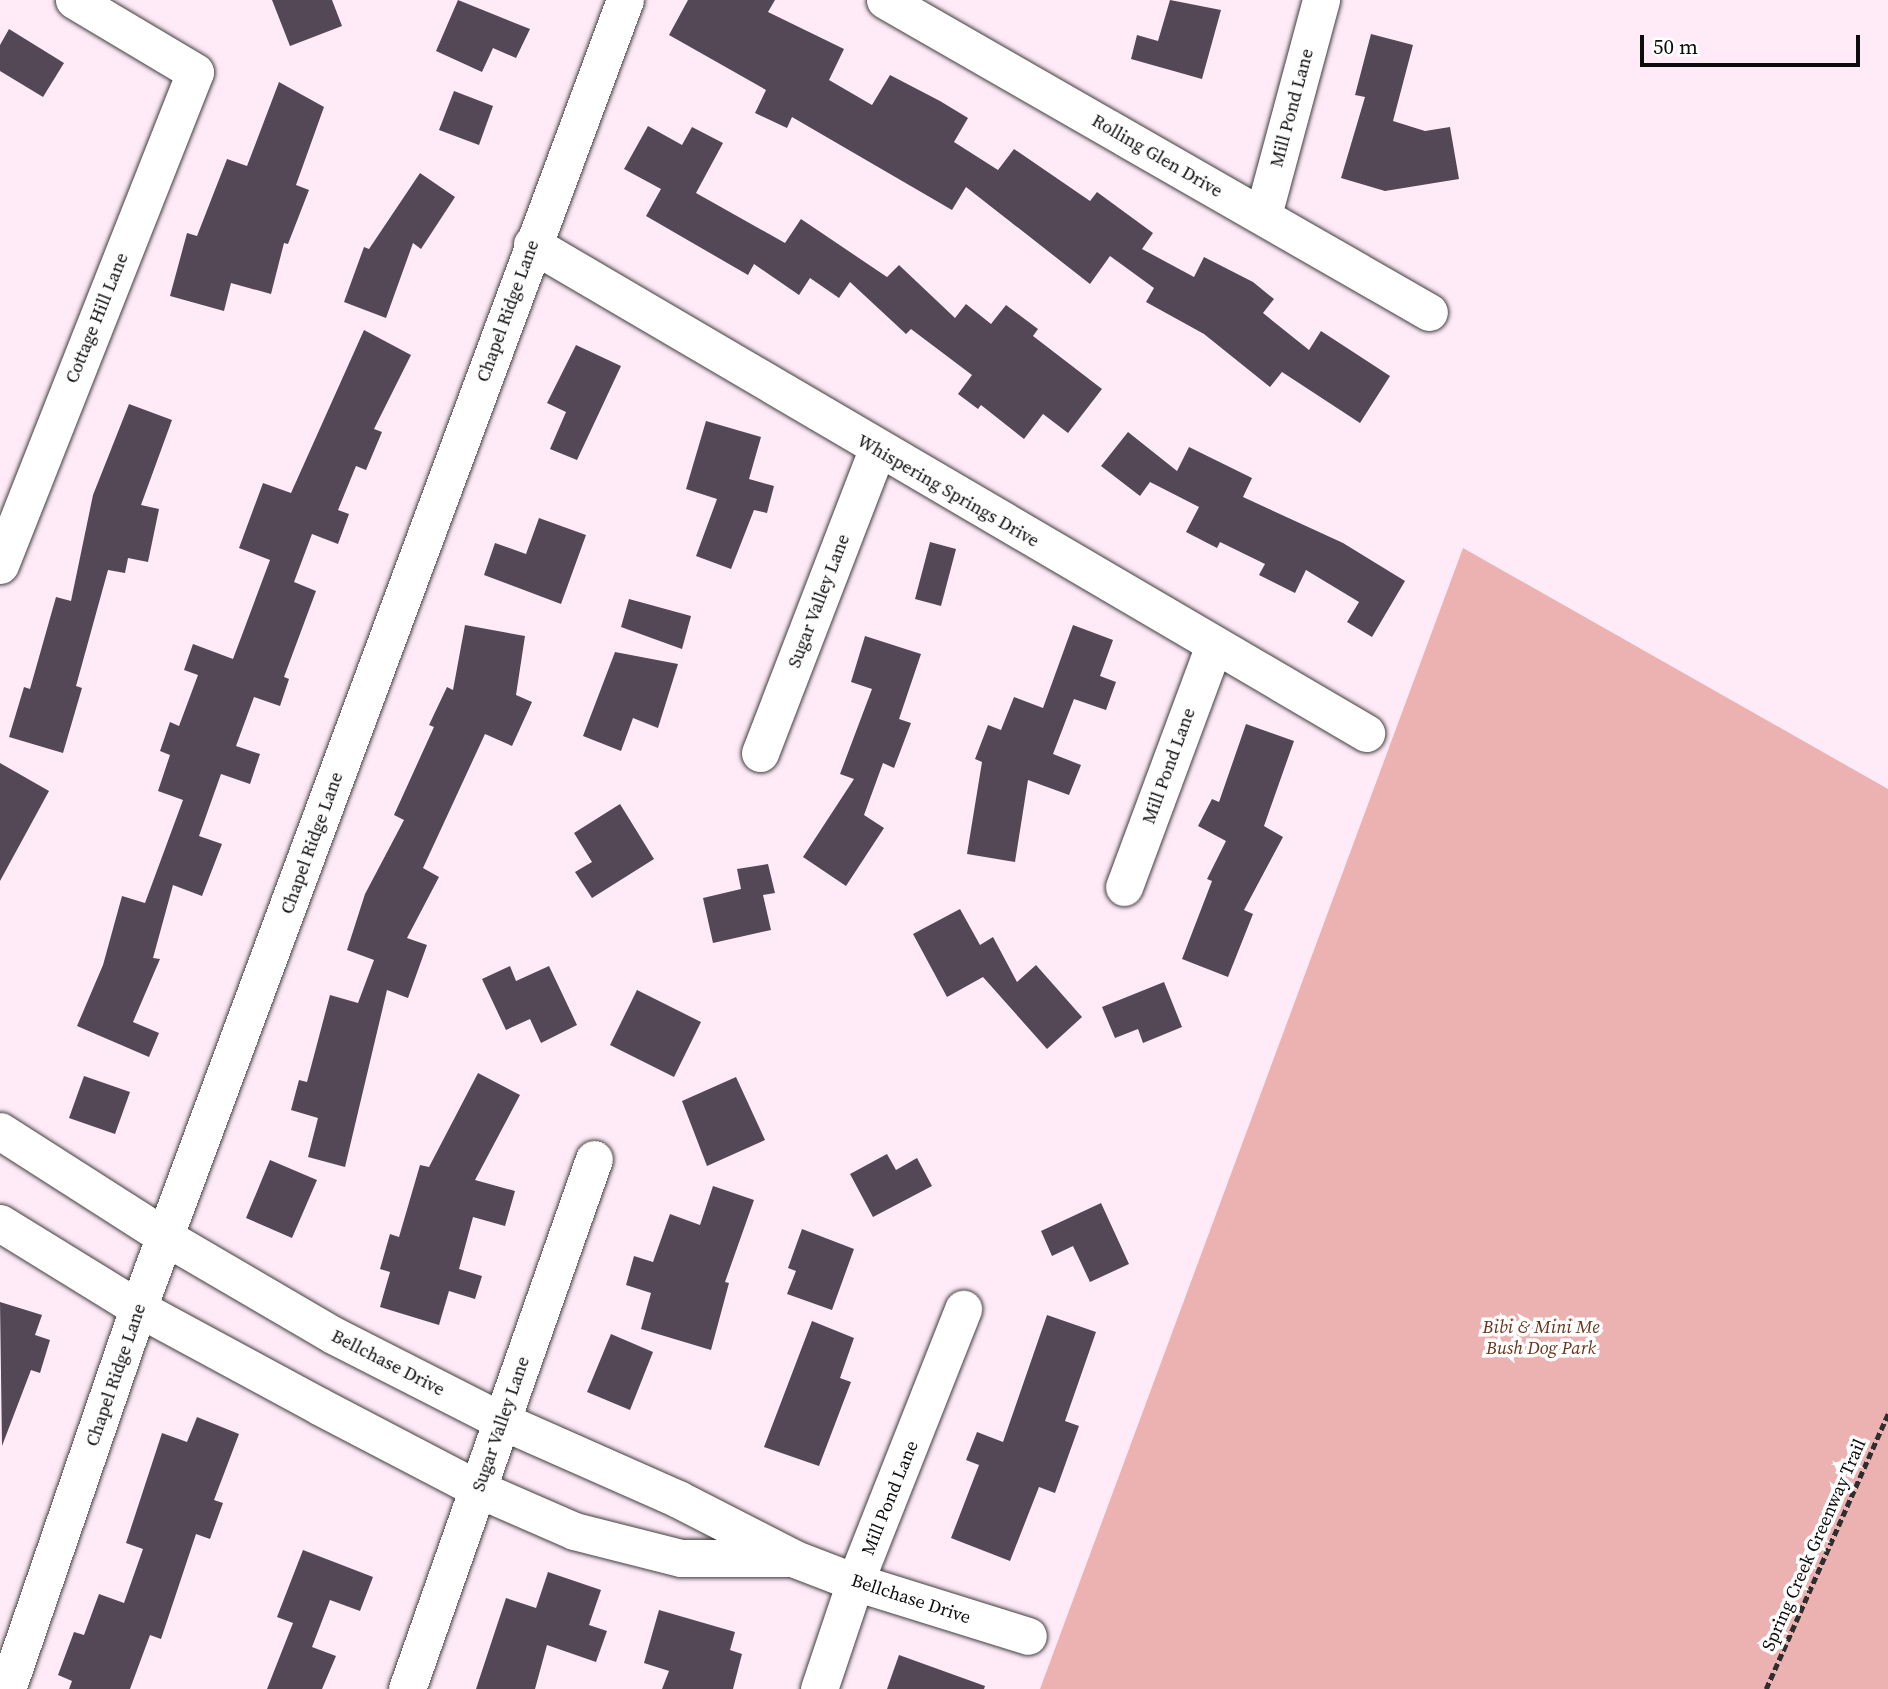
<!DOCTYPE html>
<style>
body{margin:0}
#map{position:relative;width:1888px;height:1689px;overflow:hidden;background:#ffebf8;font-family:"Source Serif 4",serif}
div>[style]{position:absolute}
.green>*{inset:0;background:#ecb2b2}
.building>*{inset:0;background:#544856}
.path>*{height:4.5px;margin-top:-2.25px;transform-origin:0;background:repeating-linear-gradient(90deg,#2e2e2e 0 7px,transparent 0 10.5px)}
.roads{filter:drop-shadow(0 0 2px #3f3f3f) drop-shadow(0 0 2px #3f3f3f)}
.minor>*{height:37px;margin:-18.5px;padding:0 18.5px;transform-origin:18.5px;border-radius:18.5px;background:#fff}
span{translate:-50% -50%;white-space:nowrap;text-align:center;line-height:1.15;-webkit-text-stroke:7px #fff;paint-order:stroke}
.street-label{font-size:18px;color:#0c0c0c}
.park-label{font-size:18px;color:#693118;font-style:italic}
.scale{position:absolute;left:1640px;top:35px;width:220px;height:32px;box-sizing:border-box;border:4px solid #0c0c0c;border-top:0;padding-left:9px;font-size:21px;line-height:24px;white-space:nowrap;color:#0c0c0c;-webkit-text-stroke:5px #fff;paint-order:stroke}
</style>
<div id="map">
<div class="green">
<div style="clip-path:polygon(1463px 548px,1888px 789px,1888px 1689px,1040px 1689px)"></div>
</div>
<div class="building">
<div style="clip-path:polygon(272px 0,332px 0,342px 26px,290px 46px)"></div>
<div style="clip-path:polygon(458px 0,530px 29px,516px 58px,493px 48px,482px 72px,436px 51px)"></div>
<div style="clip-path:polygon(688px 0,775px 0,768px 12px,844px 49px,829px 80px,872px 105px,890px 75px,940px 101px,968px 118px,954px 142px,998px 170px,1014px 149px,1090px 201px,1097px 192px,1153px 233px,1142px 249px,1194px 277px,1204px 257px,1253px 282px,1274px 299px,1263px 313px,1309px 350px,1321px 331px,1390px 376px,1360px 423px,1282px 372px,1270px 387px,1204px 334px,1146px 302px,1154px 288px,1110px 256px,1090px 284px,966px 187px,952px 210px,792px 117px,787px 128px,755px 113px,766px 90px,669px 35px)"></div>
<div style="clip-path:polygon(1170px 0,1221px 10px,1202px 79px,1131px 59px,1137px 35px,1158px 41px)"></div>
<div style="clip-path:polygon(9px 29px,64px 63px,43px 97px,0 71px,0 45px)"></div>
<div style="clip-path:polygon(1371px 34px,1413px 45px,1393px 121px,1425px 131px,1450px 127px,1459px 179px,1385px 191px,1341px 178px,1365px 97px,1355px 95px)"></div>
<div style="clip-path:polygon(279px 82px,324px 107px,296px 185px,309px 190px,288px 244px,284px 243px,271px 294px,231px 283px,224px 311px,170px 296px,187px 233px,197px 236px,227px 159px,247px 166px)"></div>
<div style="clip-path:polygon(454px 91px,493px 106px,479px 145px,439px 130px)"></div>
<div style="clip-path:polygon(648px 126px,682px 145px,692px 127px,723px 143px,696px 193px,785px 243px,801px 219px,887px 277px,899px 265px,955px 318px,966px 304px,991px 324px,1006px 305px,1038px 329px,1033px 336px,1102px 389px,1068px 433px,1043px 414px,1024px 439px,981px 405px,978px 409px,958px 394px,972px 375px,911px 329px,906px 334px,850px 282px,839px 298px,810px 278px,799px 295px,754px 264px,748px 275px,646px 216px,661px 189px,624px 169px)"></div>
<div style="clip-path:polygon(420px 173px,455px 197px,421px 249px,413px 243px,386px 318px,344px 302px,364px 247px,369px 249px)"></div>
<div style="clip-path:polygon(364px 330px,411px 355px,374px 429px,382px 432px,366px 470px,356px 466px,338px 510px,349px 514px,338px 544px,312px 534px,294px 582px,316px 591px,284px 677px,289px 679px,280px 706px,254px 697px,236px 746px,260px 754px,250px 784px,221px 774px,199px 836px,222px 844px,202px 896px,173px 885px,153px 958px,160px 959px,133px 1022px,159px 1033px,149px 1057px,77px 1026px,103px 965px,122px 896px,145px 903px,183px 800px,158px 791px,170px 755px,160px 751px,170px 722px,179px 726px,198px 675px,184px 670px,193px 644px,233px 659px,270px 560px,239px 548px,263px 483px,291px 493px)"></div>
<div style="clip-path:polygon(576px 345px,621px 366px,577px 460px,550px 449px,566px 412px,547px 403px)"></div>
<div style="clip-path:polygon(129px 404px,172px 420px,141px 505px,159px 509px,148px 562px,128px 558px,125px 573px,108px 570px,76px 686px,82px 688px,63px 753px,9px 737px,24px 687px,30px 689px,56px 597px,71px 601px,93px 495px)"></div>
<div style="clip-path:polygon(706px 421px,761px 437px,749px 479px,774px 486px,767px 513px,754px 510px,731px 569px,696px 556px,717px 499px,686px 489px)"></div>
<div style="clip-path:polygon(1128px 432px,1177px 471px,1189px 447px,1252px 478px,1243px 497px,1343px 543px,1405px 581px,1372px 637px,1347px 622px,1359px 602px,1306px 570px,1295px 593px,1259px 575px,1265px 564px,1220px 542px,1217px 548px,1186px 532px,1199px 507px,1150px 482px,1140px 496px,1101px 466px)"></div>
<div style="clip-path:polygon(539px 518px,586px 535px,561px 604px,484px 575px,495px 543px,526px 554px)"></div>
<div style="clip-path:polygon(930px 542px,956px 549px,941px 606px,915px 599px)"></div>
<div style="clip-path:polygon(629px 599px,691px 616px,682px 649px,621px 627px)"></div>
<div style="clip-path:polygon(465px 625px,525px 636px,516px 695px,532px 702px,512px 746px,485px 734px,423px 868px,439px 877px,407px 938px,427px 945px,408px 998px,387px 990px,345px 1167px,308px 1157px,318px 1118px,291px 1110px,299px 1080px,307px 1082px,330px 995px,358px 1003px,374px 960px,347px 950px,365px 894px,404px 820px,394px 815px,434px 727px,429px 725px,447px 687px,453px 690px)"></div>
<div style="clip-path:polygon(1073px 625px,1113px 640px,1100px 676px,1116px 682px,1106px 710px,1074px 699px,1053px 754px,1081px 765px,1069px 795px,1028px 780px,1015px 862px,967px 854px,982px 762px,975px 759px,988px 725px,1001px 730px,1014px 697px,1043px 708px)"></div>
<div style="clip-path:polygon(865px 636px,921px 654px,899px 719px,911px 723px,894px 768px,883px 763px,864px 815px,884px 828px,846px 886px,803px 857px,854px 779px,840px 774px,872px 689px,851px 682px)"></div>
<div style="clip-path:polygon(615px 652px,678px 664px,658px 728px,633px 718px,621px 751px,583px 736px)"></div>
<div style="clip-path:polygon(1246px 724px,1294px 741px,1264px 826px,1283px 837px,1244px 910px,1253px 914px,1228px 977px,1182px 959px,1212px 881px,1207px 879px,1226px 841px,1198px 826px,1212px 799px,1219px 802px)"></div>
<div style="clip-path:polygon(0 763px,49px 791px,0 881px)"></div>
<div style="clip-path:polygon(620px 804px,654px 859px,592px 898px,575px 872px,592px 862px,574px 833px)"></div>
<div style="clip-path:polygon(768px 864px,775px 893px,763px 895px,771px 930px,713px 943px,703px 898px,741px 889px,737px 869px)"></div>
<div style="clip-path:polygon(960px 909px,980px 945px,993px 937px,1017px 982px,1036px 965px,1082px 1017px,1047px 1049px,983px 977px,947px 997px,913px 934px)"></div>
<div style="clip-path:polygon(510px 966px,516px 981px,549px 966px,577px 1025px,541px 1043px,530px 1019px,506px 1030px,482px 979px)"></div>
<div style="clip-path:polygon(1164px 982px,1182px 1027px,1143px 1043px,1138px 1029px,1115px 1038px,1102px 1007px)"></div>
<div style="clip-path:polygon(637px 990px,701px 1022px,674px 1077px,610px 1045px)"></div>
<div style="clip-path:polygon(478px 1073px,520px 1095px,475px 1180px,515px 1191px,505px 1226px,473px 1217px,459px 1269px,482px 1276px,475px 1299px,449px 1291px,439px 1325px,380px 1307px,390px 1272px,380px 1269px,390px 1234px,399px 1237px,420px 1165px,429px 1167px)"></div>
<div style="clip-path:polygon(84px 1076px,130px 1092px,115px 1134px,69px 1118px)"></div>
<div style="clip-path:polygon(736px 1077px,765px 1140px,707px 1166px,682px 1101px)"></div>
<div style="clip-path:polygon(887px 1154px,896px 1170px,917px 1158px,932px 1186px,873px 1217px,850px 1174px)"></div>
<div style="clip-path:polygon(270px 1160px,317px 1180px,292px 1238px,246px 1218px)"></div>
<div style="clip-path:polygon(713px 1186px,754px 1200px,725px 1282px,729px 1283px,711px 1350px,641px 1329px,651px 1293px,626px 1285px,634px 1256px,653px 1262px,670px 1214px,700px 1225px)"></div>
<div style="clip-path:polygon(1101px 1203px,1129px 1264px,1090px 1282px,1073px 1246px,1052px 1256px,1041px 1231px)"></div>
<div style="clip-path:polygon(802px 1229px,854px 1249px,832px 1310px,787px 1294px,796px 1271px,788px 1268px)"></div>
<div style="clip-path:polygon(0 1302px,42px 1315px,35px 1335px,50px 1340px,40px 1373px,31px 1370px,2px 1446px)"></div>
<div style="clip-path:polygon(1047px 1315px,1096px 1332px,1065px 1421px,1079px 1426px,1055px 1493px,1039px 1487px,1010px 1561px,951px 1538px,979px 1465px,966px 1460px,977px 1432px,1003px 1442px)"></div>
<div style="clip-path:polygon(812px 1321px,854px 1338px,840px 1378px,851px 1382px,819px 1466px,764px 1447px)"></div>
<div style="clip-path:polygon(611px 1334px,653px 1352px,630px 1410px,587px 1392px)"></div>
<div style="clip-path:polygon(197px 1417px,239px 1434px,214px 1500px,223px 1503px,210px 1539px,196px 1534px,161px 1639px,150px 1635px,130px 1689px,69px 1689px,72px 1681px,58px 1675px,74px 1632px,84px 1635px,99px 1594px,124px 1603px,143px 1549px,126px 1543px,162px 1433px,187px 1442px)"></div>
<div style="clip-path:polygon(303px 1550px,373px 1577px,360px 1611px,330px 1600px,312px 1647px,336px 1656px,322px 1689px,267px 1689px,293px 1623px,277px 1617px)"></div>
<div style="clip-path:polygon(548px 1572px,601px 1590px,589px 1625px,607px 1631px,596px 1662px,547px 1645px,535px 1689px,476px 1689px,506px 1598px,536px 1608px)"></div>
<div style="clip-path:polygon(659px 1610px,735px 1632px,730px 1650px,742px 1654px,733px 1689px,662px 1689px,669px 1671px,644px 1663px)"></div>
<div style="clip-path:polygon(899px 1655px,985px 1686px,984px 1689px,887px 1689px)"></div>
</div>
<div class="path">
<div style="left:1766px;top:1689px;width:301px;rotate:-66.1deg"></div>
</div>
<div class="roads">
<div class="minor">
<div style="left:885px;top:0;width:627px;rotate:29.84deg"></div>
<div style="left:1263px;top:215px;width:223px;rotate:-74.9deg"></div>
<div style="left:532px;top:244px;width:967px;rotate:30.38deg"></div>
<div style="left:0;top:565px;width:530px;rotate:-68.42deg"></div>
<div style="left:195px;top:72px;width:141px;rotate:-149.2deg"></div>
<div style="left:760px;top:753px;width:325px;rotate:-68.9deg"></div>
<div style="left:1124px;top:887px;width:258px;rotate:-69.6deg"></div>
<div style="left:0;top:1131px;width:198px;rotate:32.6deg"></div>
<div style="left:167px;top:1238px;width:192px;rotate:30.3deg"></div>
<div style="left:333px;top:1335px;width:190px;rotate:27deg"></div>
<div style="left:502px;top:1421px;width:193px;rotate:23.9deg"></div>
<div style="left:678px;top:1499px;width:131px;rotate:27.1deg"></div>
<div style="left:795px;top:1559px;width:64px;rotate:21deg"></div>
<div style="left:855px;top:1582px;width:181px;rotate:17.3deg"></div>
<div style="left:0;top:1223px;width:162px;rotate:31.6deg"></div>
<div style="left:138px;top:1308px;width:206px;rotate:28.4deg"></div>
<div style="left:319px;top:1406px;width:179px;rotate:27.6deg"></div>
<div style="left:478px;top:1489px;width:105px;rotate:23.6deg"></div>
<div style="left:574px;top:1531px;width:110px;rotate:14.2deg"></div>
<div style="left:681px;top:1558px;width:106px"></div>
<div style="left:7px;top:1689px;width:403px;rotate:-71deg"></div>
<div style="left:138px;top:1308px;width:1396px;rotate:-69.58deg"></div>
<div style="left:407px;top:1689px;width:562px;rotate:-70.57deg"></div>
<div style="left:819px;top:1689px;width:113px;rotate:-71.4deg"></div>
<div style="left:855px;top:1582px;width:294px;rotate:-68.4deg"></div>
</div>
</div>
<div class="street-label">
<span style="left:1292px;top:108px;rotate:-75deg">Mill Pond Lane</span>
<span style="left:1157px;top:156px;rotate:30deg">Rolling Glen Drive</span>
<span style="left:508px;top:311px;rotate:-70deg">Chapel Ridge Lane</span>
<span style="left:97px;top:318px;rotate:-68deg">Cottage Hill Lane</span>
<span style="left:948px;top:491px;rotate:30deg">Whispering Springs Drive</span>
<span style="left:819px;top:601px;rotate:-69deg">Sugar Valley Lane</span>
<span style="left:1169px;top:766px;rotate:-70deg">Mill Pond Lane</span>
<span style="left:312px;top:843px;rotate:-70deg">Chapel Ridge Lane</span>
<span style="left:388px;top:1363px;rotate:27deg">Bellchase Drive</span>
<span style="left:116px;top:1375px;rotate:-71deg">Chapel Ridge Lane</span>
<span style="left:501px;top:1424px;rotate:-71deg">Sugar Valley Lane</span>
<span style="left:890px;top:1498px;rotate:-68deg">Mill Pond Lane</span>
<span style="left:1814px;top:1545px;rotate:-66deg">Spring Creek Greenway Trail</span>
<span style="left:911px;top:1599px;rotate:18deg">Bellchase Drive</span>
</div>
<div class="park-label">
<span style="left:1541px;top:1338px">Bibi &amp; Mini Me<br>Bush Dog Park</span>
</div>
<div class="scale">50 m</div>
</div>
